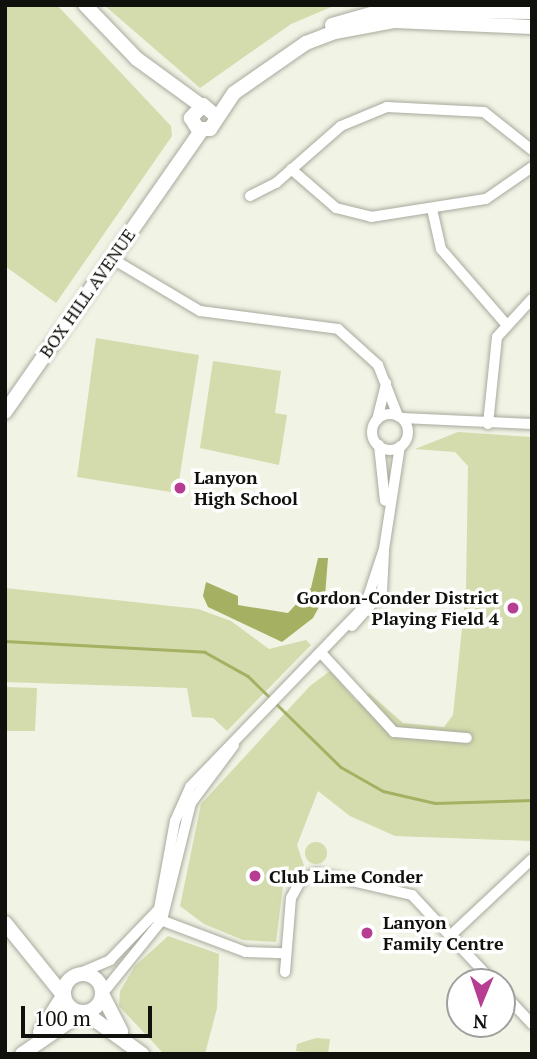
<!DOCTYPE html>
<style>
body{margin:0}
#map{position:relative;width:537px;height:1059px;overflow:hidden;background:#f1f3e5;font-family:"PT Serif",serif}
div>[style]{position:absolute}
.green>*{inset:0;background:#d4dbac}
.round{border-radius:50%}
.water>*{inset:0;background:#a6b062}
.stream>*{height:2.5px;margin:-1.25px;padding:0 1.25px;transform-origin:1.25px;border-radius:1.25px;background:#a6b062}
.roads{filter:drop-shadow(0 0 2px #a8aa9d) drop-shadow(0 0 2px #a8aa9d)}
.street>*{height:10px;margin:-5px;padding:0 5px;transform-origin:5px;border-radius:5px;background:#fff}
.street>.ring{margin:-5px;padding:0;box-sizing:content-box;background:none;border:10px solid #fff;border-radius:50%}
.secondary>*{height:14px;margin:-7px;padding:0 7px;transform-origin:7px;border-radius:7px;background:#fff}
.secondary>.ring{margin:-7px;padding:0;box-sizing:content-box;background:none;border:14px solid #fff;border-radius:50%}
.dots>*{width:19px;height:19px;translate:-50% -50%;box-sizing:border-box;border:4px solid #fff;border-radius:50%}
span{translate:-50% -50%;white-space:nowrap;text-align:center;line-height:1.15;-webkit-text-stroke:7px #fff;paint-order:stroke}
.street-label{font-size:18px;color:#10110c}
.poi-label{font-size:18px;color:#10110c;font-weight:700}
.left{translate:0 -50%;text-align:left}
.right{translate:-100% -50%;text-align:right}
.frame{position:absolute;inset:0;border:7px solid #10110c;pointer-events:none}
.north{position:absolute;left:446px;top:968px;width:70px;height:70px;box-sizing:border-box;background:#fff;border:2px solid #9fa09e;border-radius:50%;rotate:182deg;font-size:19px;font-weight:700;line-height:28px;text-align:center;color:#10110c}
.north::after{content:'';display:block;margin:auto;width:24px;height:32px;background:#b63d91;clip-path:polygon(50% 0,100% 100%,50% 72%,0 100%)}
.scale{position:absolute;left:21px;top:1006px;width:131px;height:32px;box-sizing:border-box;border:4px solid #10110c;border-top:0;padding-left:9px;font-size:21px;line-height:24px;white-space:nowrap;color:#10110c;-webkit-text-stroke:5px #fff;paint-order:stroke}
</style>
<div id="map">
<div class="green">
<div style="clip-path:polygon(5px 5px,57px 5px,171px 126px,172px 136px,56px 303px,5px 266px)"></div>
<div style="clip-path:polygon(104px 5px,336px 5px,291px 24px,200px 88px)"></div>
<div style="clip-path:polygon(96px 338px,199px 355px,177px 493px,77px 477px)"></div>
<div style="clip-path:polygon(213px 361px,281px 371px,275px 413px,287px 415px,279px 465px,200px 448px)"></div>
<div style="clip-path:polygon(458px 432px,532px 437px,532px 841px,395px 836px,350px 816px,318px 791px,297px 845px,304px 866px,283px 886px,276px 942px,243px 940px,204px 924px,180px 906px,201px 804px,310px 686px,330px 671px,357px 702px,369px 693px,403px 723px,444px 727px,453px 715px,466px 590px,468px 466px,455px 452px,415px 449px)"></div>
<div style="clip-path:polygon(5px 588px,198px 609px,231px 621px,269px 649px,306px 640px,311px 645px,227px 731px,213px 718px,192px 717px,187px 688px,5px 682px)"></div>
<div style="clip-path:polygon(5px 687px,37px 688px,35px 731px,5px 731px)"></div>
<div class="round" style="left:305px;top:842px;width:22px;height:22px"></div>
<div style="clip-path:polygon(168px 936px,219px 954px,217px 1008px,205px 1054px,164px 1054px,119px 1006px,120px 991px,135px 966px)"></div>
<div style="clip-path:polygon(316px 1038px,330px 1039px,328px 1054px,296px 1051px,297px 1044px)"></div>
</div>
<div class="water">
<div style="clip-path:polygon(318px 558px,328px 558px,325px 596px,313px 618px,282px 642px,208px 607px,203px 596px,206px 582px,238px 596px,238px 605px,288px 613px,311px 588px)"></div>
</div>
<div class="stream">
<div style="left:5px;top:641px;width:200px;rotate:3.1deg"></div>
<div style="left:205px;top:652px;width:49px;rotate:29.2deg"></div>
<div style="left:248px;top:676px;width:130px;rotate:44.4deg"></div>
<div style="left:341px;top:767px;width:48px;rotate:29.7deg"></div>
<div style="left:383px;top:791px;width:53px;rotate:13deg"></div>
<div style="left:435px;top:803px;width:97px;rotate:-1.8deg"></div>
</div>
<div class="roads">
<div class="street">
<div style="left:291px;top:169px;width:60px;rotate:40.9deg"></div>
<div style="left:336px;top:208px;width:36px;rotate:14deg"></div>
<div style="left:371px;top:217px;width:116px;rotate:-8.9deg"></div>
<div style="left:486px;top:199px;width:56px;rotate:-34.8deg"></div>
<div style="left:250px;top:196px;width:29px;rotate:-27deg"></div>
<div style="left:276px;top:183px;width:86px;rotate:-41.2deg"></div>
<div style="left:341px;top:126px;width:50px;rotate:-22.4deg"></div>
<div style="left:387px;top:107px;width:97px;rotate:3deg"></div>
<div style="left:484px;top:112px;width:61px;rotate:38.4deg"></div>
<div style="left:432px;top:209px;width:41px;rotate:77.3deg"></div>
<div style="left:441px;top:249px;width:98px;rotate:49.1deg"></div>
<div style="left:111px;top:258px;width:104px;rotate:30.8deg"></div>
<div style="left:200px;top:311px;width:139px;rotate:7.4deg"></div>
<div style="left:338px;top:329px;width:54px;rotate:42deg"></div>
<div style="left:378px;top:365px;width:55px;rotate:68.6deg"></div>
<div class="ring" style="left:372px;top:414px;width:26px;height:26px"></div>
<div style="left:402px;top:418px;width:130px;rotate:2.6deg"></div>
<div style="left:377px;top:420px;width:38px;rotate:-76deg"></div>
<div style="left:488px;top:424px;width:87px;rotate:-84.1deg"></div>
<div style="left:497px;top:337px;width:52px;rotate:-47.4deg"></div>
<div style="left:379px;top:445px;width:56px;rotate:83.9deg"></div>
<div style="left:352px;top:626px;width:45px;rotate:-48.6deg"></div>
<div style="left:382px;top:592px;width:40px;rotate:-87.1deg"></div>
<div style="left:323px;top:655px;width:105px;rotate:47.3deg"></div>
<div style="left:394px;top:732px;width:73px;rotate:4.7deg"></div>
<div style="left:158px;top:919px;width:94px;rotate:20.6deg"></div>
<div style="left:246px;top:952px;width:37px;rotate:2deg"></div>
<div style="left:450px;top:936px;width:112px;rotate:-43.2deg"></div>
<div style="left:285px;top:972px;width:74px;rotate:-85.4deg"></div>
<div style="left:291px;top:898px;width:21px;rotate:-61deg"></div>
<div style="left:301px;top:880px;width:17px;rotate:-24deg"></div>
<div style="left:317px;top:873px;width:98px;rotate:13deg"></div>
<div style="left:412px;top:895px;width:119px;rotate:47deg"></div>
<div style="left:80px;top:973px;width:33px;rotate:-23deg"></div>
<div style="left:110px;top:960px;width:71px;rotate:-46.1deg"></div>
<div style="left:159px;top:909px;width:89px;rotate:-79.7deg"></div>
<div style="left:175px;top:821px;width:37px;rotate:-66deg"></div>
<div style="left:190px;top:787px;width:252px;rotate:-46deg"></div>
<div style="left:365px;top:606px;width:60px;rotate:-71.6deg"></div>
<div style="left:384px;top:549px;width:104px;rotate:-81.2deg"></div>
<div style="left:502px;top:992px;width:44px;rotate:46.8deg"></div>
<div style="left:102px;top:994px;width:95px;rotate:-51deg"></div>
<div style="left:162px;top:920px;width:121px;rotate:-76.1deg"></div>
<div style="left:191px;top:803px;width:72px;rotate:-53.4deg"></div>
</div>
<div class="secondary">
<div style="left:85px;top:5px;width:75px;rotate:46.1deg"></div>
<div style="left:137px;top:59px;width:78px;rotate:36.1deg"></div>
<div style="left:332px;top:25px;width:55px;rotate:-15.8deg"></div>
<div style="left:385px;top:10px;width:147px;rotate:0.8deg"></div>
<div style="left:216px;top:116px;width:17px;rotate:-140deg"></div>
<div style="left:203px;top:105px;width:18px;rotate:133deg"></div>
<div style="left:191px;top:118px;width:13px;rotate:58deg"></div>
<div style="left:198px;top:129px;width:12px"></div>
<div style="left:210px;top:129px;width:43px;rotate:-56.3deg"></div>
<div style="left:234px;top:93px;width:88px;rotate:-34.8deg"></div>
<div style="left:306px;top:43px;width:31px;rotate:-21deg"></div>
<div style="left:335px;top:32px;width:61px;rotate:-10.4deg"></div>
<div style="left:395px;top:21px;width:137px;rotate:2.5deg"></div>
<div style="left:5px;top:412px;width:344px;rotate:-55.1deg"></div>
<div style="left:5px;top:923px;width:92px;rotate:51.1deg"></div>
<div class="ring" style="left:64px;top:974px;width:24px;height:24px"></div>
<div style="left:102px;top:994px;width:42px;rotate:62.8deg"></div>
<div style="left:84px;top:1012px;width:72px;rotate:35.9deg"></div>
<div style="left:40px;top:1032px;width:43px;rotate:-57.4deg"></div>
<div style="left:22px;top:1054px;width:74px;rotate:-34.5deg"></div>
</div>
</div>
<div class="dots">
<div style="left:180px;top:488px;background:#b63d91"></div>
<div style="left:513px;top:608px;background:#b63d91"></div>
<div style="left:255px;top:876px;background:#b63d91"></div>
<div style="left:367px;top:933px;background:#b63d91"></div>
</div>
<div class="street-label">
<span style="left:87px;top:293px;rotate:-55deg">BOX HILL AVENUE</span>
</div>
<div class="poi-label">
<span class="left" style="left:194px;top:488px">Lanyon<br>High School</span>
<span class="right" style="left:499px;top:608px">Gordon-Conder District<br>Playing Field 4</span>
<span class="left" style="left:269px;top:876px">Club Lime Conder</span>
<span class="left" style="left:383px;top:933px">Lanyon<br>Family Centre</span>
</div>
<div class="frame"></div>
<div class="north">N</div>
<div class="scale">100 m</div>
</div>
